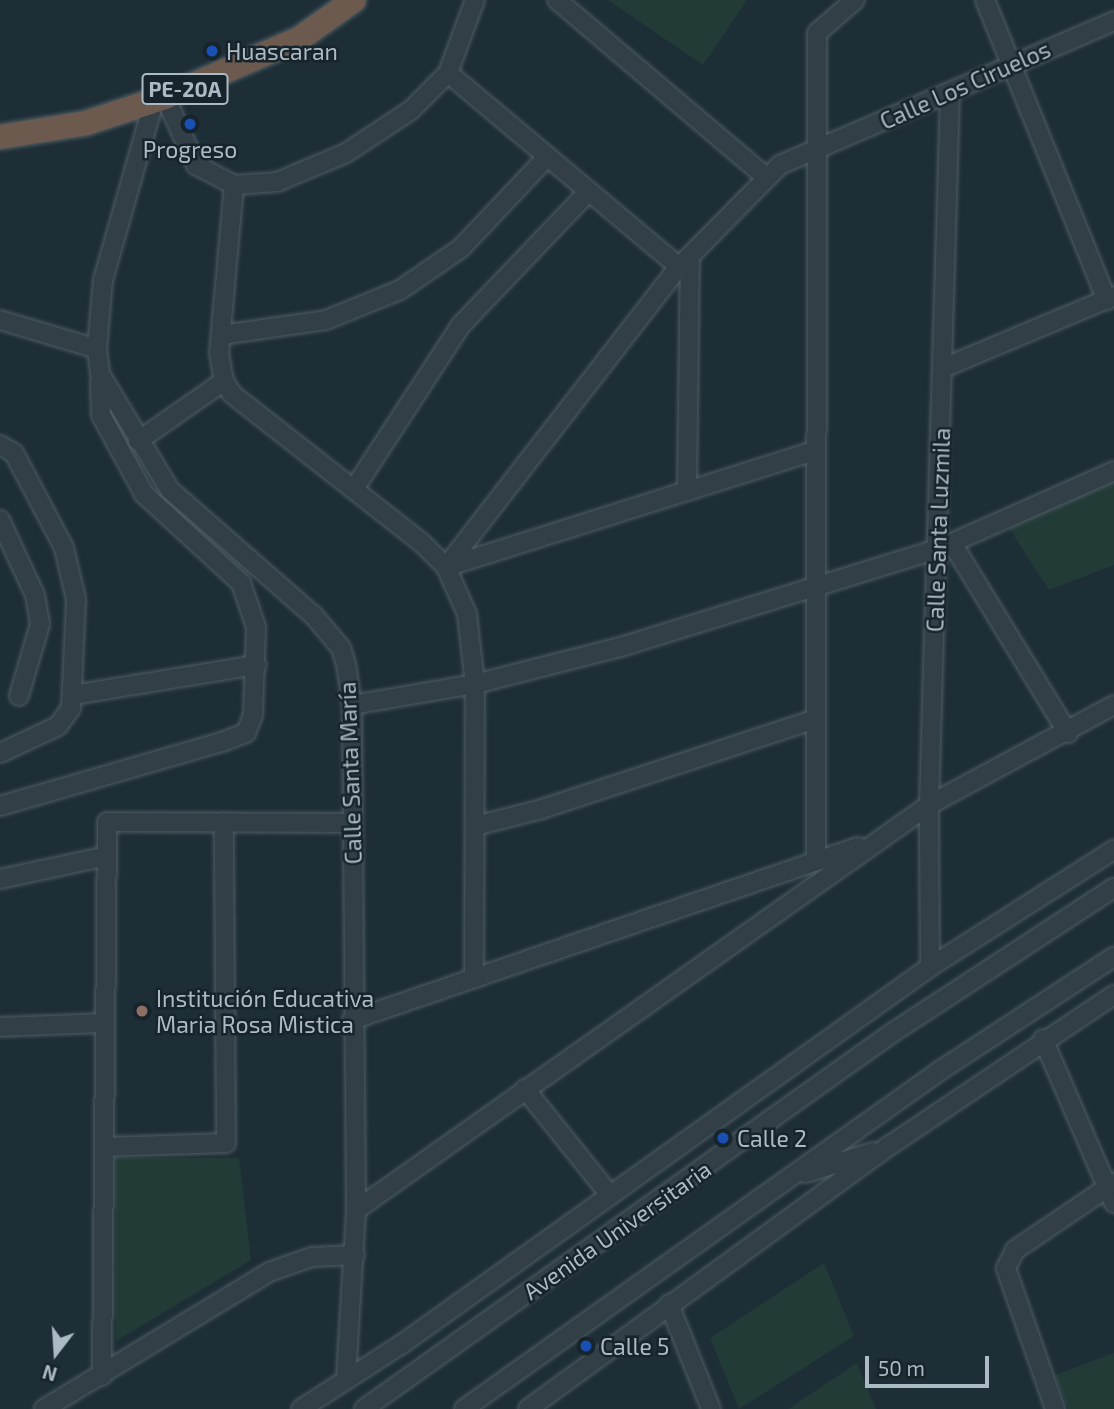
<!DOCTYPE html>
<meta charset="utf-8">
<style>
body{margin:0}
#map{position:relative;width:1114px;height:1409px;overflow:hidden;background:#1e2e36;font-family:"Exo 2",sans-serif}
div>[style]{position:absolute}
.green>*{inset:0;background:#233b37}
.roads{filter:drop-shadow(0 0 2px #4f5d65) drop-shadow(0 0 2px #4f5d65)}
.minor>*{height:18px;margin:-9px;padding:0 9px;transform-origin:9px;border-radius:9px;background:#323f47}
.highway>*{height:24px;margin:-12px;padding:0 12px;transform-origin:12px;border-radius:12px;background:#6d5a4e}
.dots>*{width:19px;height:19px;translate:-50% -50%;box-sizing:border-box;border:4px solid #17242b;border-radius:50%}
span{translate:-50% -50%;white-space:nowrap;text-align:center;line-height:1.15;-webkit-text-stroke:5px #17242b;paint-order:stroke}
.shield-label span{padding:2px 5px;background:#17242b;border:2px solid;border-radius:5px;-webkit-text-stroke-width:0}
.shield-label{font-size:21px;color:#abbac4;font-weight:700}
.poi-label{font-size:23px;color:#abbac4}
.left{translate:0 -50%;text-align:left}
.street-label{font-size:23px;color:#abbac4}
.north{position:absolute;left:21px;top:1318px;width:70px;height:70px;-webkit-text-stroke:5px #17242b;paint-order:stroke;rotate:197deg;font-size:19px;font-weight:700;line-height:28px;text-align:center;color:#abbac4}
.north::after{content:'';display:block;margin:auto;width:24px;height:32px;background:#abbac4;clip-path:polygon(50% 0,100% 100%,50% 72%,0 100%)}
.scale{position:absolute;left:865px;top:1356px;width:124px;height:32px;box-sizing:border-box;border:4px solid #abbac4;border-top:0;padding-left:9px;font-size:21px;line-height:24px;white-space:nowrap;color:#abbac4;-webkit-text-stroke:5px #17242b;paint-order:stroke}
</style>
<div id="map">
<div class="green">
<div style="clip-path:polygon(608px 0,747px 0,703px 65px)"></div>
<div style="clip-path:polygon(1114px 480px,1114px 565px,1049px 590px,1007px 525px)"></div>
<div style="clip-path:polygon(115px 1158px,239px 1158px,251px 1260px,116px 1341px)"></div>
<div style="clip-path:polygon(824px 1263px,854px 1336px,739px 1409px,710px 1338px)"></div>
<div style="clip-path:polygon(1114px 1353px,1114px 1409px,1068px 1409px,1055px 1375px)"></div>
<div style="clip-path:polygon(857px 1363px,876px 1409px,788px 1409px)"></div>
</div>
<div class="roads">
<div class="minor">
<div style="left:557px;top:0;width:274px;rotate:40.3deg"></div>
<div style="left:985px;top:0;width:324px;rotate:67.9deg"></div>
<div style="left:448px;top:73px;width:302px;rotate:40deg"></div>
<div style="left:165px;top:97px;width:75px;rotate:65.5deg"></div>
<div style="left:196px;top:165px;width:43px;rotate:27.8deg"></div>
<div style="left:234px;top:185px;width:43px;rotate:-4deg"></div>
<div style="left:277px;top:182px;width:75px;rotate:-22.8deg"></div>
<div style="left:346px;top:153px;width:78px;rotate:-33.5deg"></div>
<div style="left:411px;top:110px;width:52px;rotate:-45deg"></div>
<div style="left:448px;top:73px;width:78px;rotate:-69.7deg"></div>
<div style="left:154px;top:101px;width:186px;rotate:105.9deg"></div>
<div style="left:103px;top:280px;width:69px;rotate:95deg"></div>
<div style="left:97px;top:349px;width:25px;rotate:83deg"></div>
<div style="left:100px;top:374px;width:135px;rotate:58.9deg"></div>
<div style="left:170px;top:490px;width:191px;rotate:41.2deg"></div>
<div style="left:314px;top:616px;width:42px;rotate:49.8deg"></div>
<div style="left:341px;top:648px;width:17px;rotate:73deg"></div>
<div style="left:346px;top:664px;width:41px;rotate:81.7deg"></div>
<div style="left:352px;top:705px;width:505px;rotate:89.55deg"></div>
<div style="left:356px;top:1210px;width:170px;rotate:93.4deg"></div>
<div style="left:234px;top:185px;width:169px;rotate:95.1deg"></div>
<div style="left:219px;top:353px;width:28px;rotate:80deg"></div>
<div style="left:224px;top:381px;width:15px;rotate:58deg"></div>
<div style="left:232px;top:394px;width:240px;rotate:38.1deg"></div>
<div style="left:421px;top:542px;width:35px;rotate:45deg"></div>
<div style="left:446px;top:567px;width:51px;rotate:65.9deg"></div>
<div style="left:467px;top:614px;width:70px;rotate:83.5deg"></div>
<div style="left:475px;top:684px;width:292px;rotate:90.2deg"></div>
<div style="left:0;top:320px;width:101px;rotate:16.6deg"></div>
<div style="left:221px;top:335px;width:106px;rotate:-8.1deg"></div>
<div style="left:326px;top:320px;width:80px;rotate:-22.1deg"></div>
<div style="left:400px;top:290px;width:74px;rotate:-34.5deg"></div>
<div style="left:461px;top:248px;width:124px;rotate:-46.6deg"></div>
<div style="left:943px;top:368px;width:186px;rotate:-22.8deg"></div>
<div style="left:138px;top:441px;width:105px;rotate:-34.9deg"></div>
<div style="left:0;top:445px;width:16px;rotate:30deg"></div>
<div style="left:14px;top:453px;width:107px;rotate:62.2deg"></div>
<div style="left:64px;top:548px;width:52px;rotate:76.8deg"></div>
<div style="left:76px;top:599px;width:109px;rotate:92.6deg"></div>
<div style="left:71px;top:708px;width:22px;rotate:126deg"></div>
<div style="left:58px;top:726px;width:64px;rotate:155deg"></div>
<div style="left:354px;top:489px;width:196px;rotate:-56.9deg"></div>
<div style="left:461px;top:325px;width:182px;rotate:-46.3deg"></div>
<div style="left:687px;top:491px;width:234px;rotate:-89.3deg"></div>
<div style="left:0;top:520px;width:83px;rotate:65deg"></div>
<div style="left:35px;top:595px;width:29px;rotate:80deg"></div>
<div style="left:40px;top:624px;width:75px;rotate:106.3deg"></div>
<div style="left:952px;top:543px;width:223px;rotate:58.6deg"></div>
<div style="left:446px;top:567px;width:380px;rotate:-52.2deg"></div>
<div style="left:679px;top:267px;width:144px;rotate:-45.3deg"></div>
<div style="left:780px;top:165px;width:364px;rotate:-23.3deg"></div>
<div style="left:446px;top:567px;width:388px;rotate:-17.5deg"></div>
<div style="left:73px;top:695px;width:186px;rotate:-9.3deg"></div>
<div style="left:352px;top:705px;width:125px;rotate:-9.7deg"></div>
<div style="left:475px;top:684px;width:154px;rotate:-14.3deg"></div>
<div style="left:624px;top:646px;width:200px;rotate:-17.2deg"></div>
<div style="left:815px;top:587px;width:129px;rotate:-17.2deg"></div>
<div style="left:938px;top:549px;width:193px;rotate:-23.9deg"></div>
<div style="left:0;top:806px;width:231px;rotate:-16.1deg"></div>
<div style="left:222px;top:742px;width:26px;rotate:-21deg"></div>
<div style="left:246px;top:733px;width:19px;rotate:-69deg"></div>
<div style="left:253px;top:715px;width:88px;rotate:-88deg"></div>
<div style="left:256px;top:627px;width:46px;rotate:-108.8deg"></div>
<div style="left:241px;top:583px;width:132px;rotate:-137.5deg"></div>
<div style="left:144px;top:494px;width:90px;rotate:-118.6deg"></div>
<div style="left:101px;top:415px;width:33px;rotate:-92deg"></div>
<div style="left:475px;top:826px;width:69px;rotate:-14.2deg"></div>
<div style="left:542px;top:809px;width:287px;rotate:-18.2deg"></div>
<div style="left:816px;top:858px;width:825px;rotate:-89.93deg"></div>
<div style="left:817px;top:33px;width:50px;rotate:-41deg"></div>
<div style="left:0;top:879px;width:109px;rotate:-12.1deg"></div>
<div style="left:930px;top:967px;width:162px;rotate:-90.4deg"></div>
<div style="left:929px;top:805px;width:711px;rotate:-88.31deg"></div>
<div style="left:352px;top:1020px;width:535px;rotate:-18.88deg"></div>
<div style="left:0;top:1027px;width:105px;rotate:-2.2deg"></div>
<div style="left:1043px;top:1039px;width:179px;rotate:66.6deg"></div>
<div style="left:525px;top:1089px;width:136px;rotate:51.3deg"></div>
<div style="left:104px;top:1147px;width:122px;rotate:-1.9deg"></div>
<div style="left:226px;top:1143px;width:321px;rotate:-90.4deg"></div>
<div style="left:806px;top:1173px;width:70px;rotate:-17.4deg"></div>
<div style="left:356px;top:1210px;width:702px;rotate:-35.25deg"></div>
<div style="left:929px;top:805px;width:210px;rotate:-28.4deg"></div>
<div style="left:669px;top:1304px;width:113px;rotate:68.2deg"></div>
<div style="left:102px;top:1376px;width:554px;rotate:-89.48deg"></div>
<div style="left:107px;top:822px;width:246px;rotate:0.2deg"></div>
<div style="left:44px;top:1409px;width:263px;rotate:-31.3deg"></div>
<div style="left:269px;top:1272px;width:46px;rotate:-19.2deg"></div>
<div style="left:312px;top:1257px;width:43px;rotate:-2.7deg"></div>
<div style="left:301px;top:1409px;width:120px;rotate:-32.8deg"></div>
<div style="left:402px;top:1344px;width:649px;rotate:-35.53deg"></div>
<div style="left:930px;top:967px;width:218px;rotate:-32.5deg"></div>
<div style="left:364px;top:1409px;width:648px;rotate:-35.46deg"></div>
<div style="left:892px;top:1033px;width:265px;rotate:-33.2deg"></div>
<div style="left:464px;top:1409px;width:585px;rotate:-35.4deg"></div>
<div style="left:941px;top:1070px;width:207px;rotate:-33.2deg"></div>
<div style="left:528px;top:1409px;width:447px;rotate:-36.1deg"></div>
<div style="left:889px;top:1146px;width:271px;rotate:-33.9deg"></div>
<div style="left:1055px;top:1409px;width:149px;rotate:-109.2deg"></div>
<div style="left:1006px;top:1268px;width:20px;rotate:-63deg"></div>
<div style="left:1015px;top:1250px;width:120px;rotate:-34.1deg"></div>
</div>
<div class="highway">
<div style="left:0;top:137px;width:87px;rotate:-9.2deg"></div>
<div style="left:86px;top:123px;width:83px;rotate:-18.2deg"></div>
<div style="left:165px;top:97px;width:146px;rotate:-23.4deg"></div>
<div style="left:299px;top:39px;width:67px;rotate:-35.3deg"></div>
</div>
</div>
<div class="dots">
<div style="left:212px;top:51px;background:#1a4fb4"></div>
<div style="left:190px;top:124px;background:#1a4fb4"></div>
<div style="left:142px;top:1011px;background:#8d6e63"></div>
<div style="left:723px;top:1138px;background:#1a4fb4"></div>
<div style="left:586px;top:1346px;background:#1a4fb4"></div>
</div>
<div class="shield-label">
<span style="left:185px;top:89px">PE-20A</span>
</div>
<div class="poi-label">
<span class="left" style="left:226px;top:51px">Huascaran</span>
<span style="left:190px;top:149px">Progreso</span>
<span class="left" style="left:156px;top:1011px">Institución Educativa<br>Maria Rosa Mistica</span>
<span class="left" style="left:737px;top:1138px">Calle 2</span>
<span class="left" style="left:600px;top:1346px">Calle 5</span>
</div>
<div class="street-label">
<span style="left:965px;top:85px;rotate:-24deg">Calle Los Ciruelos</span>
<span style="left:938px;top:530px;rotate:-88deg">Calle Santa Luzmila</span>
<span style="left:350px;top:773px;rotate:-92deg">Calle Santa María</span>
<span style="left:617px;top:1230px;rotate:-35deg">Avenida Universitaria</span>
</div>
<div class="north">N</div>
<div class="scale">50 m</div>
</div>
